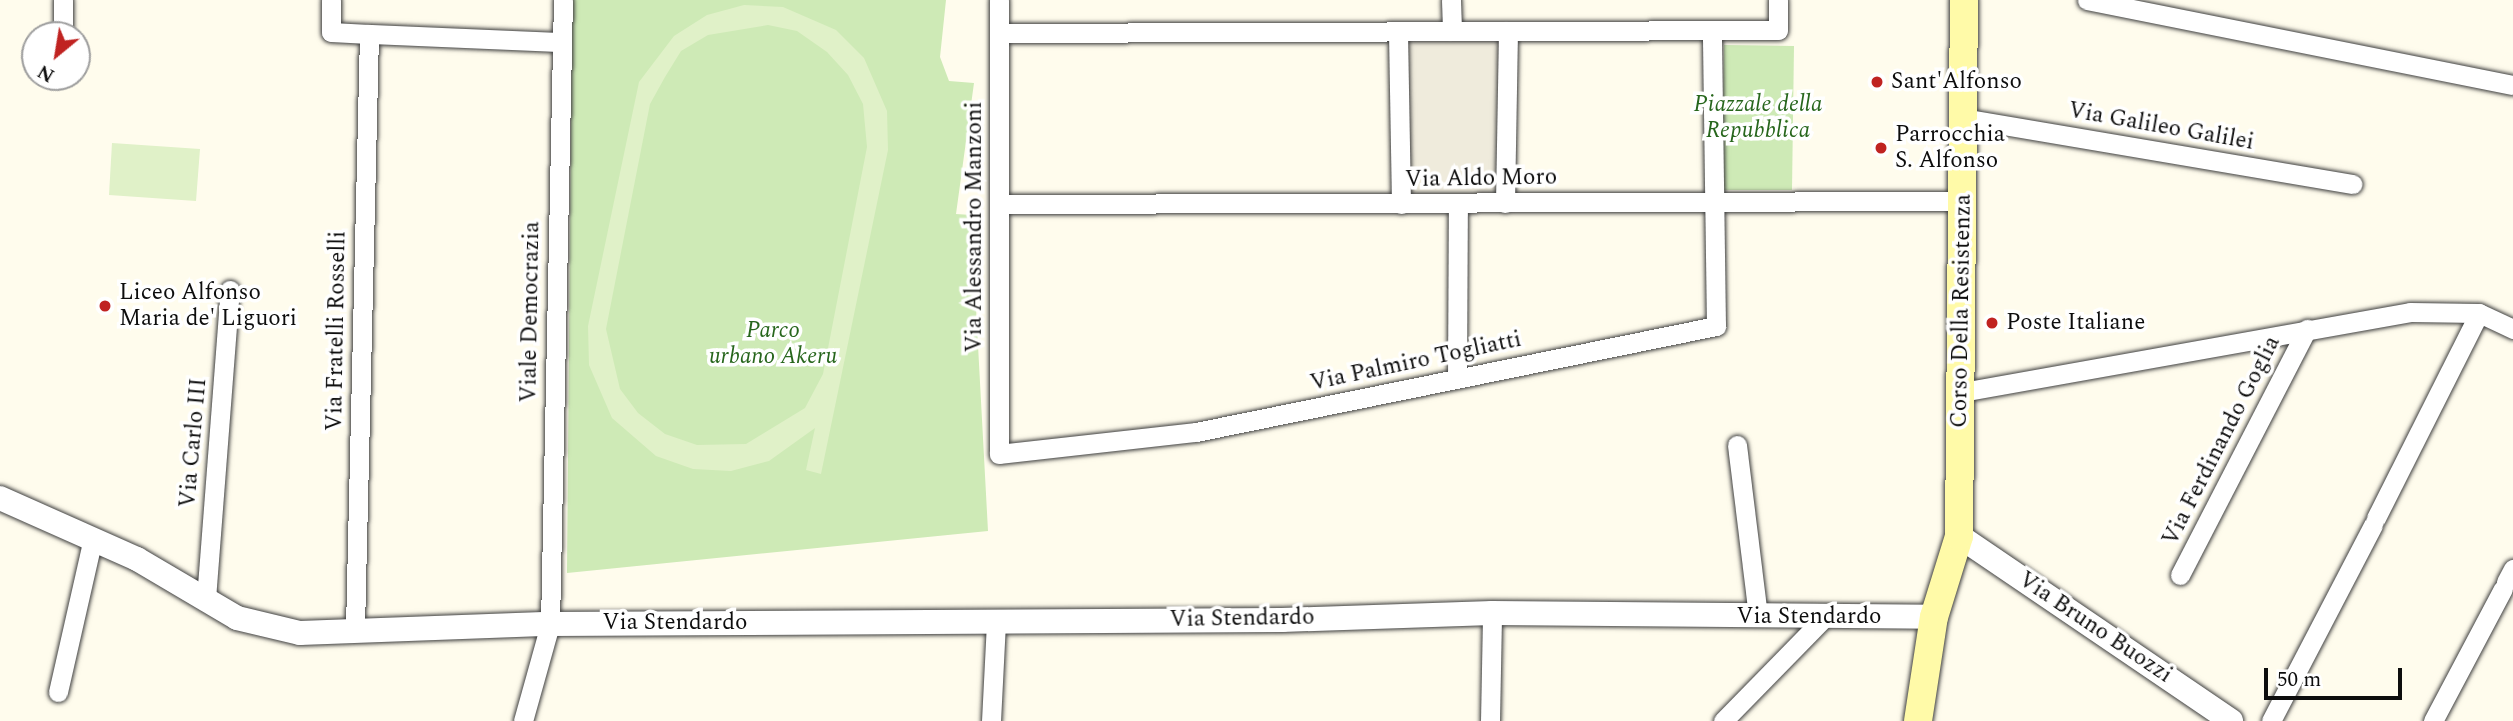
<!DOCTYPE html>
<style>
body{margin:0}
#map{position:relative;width:2513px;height:721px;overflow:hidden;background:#fffced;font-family:Spectral,serif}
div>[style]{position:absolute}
.green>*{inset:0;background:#ceeab6}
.pitch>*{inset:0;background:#e0f1c8}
.plaza>*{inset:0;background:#efebdc}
.roads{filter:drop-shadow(0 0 2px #404040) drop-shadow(0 0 2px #404040)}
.minor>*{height:19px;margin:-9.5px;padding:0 9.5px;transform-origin:9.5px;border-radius:9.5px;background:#fff}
.tertiary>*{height:24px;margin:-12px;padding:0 12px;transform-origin:12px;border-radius:12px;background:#fff}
.secondary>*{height:28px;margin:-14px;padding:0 14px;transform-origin:14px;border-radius:14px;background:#fffaa8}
.dots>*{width:19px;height:19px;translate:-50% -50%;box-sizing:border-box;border:4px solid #fff;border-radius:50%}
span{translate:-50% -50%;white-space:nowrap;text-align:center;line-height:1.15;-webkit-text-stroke:7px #fff;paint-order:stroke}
.poi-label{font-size:23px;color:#0d0d0d}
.left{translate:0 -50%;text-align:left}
.park-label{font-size:23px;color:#27661c;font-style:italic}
.street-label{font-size:23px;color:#0d0d0d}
.north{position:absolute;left:21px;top:21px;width:70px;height:70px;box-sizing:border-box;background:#fff;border:2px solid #9e9e9e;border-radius:50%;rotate:210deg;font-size:19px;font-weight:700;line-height:28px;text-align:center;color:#0d0d0d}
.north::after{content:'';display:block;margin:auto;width:24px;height:32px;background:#c02321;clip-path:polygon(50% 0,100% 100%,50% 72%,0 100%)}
.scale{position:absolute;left:2264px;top:668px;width:138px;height:32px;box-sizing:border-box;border:4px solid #0d0d0d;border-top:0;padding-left:9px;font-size:21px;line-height:24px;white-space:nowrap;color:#0d0d0d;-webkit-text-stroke:5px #fff;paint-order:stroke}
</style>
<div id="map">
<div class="green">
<div style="clip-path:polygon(572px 0,946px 0,940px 57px,949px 81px,974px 83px,956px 214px,971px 215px,988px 531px,567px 573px)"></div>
<div style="clip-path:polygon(1724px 45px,1794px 46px,1792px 190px,1722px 190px)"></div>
</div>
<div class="pitch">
<div style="clip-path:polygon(evenodd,744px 5px,783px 7px,836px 30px,864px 58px,887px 111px,888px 150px,821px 474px,806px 470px,815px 428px,769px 461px,731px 471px,693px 469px,656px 456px,612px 418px,589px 365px,588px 326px,639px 82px,674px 36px,707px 15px,744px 5px,768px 25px,797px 31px,827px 52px,848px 75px,863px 104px,867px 147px,823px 374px,805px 408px,746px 444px,697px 445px,665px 434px,638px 413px,620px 389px,606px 329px,650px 104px,665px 77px,681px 51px,708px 35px,768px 25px)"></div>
<div style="clip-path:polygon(112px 143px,200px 149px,196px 201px,109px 195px)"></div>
</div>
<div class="plaza">
<div style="clip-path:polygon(1508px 31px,1505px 203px,1401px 204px,1398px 32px)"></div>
</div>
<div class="roads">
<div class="minor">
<div style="left:331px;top:0;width:32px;rotate:90deg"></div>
<div style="left:331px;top:32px;width:38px;rotate:3deg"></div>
<div style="left:369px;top:34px;width:594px;rotate:91.35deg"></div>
<div style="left:999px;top:0;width:454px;rotate:90deg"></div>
<div style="left:999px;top:454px;width:198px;rotate:-6.4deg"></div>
<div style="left:1196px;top:432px;width:531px;rotate:-11.52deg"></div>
<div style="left:1716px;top:326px;width:295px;rotate:-90.8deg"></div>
<div style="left:1451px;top:0;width:31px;rotate:88deg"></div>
<div style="left:2087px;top:0;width:434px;rotate:11.3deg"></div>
<div style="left:1398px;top:32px;width:172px;rotate:89deg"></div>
<div style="left:999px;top:33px;width:779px;rotate:-0.22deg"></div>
<div style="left:1778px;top:30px;width:30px;rotate:-90deg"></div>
<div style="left:369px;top:34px;width:192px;rotate:2.4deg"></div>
<div style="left:63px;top:35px;width:35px;rotate:-90deg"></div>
<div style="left:1962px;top:118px;width:396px;rotate:9.6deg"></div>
<div style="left:1505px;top:203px;width:172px;rotate:-89deg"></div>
<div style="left:1000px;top:204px;width:964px;rotate:-0.18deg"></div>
<div style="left:1457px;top:378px;width:174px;rotate:-89.7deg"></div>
<div style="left:1962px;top:392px;width:455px;rotate:-10.1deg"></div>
<div style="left:2410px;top:312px;width:69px;rotate:0.8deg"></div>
<div style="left:2479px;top:313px;width:38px;rotate:25deg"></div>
<div style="left:1737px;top:445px;width:173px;rotate:83deg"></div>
<div style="left:2376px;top:518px;width:229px;rotate:-63.3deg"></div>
<div style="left:2180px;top:575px;width:277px;rotate:-62.7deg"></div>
<div style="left:2506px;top:582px;width:15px;rotate:-62deg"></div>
<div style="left:206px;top:599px;width:310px;rotate:-85.6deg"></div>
<div style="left:58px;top:692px;width:158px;rotate:-77.2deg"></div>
<div style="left:523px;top:721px;width:101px;rotate:-74.4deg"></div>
<div style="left:550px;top:624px;width:624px;rotate:-88.81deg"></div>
<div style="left:991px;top:721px;width:100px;rotate:-87.1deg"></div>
<div style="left:1490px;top:721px;width:108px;rotate:-88.9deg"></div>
<div style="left:1723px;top:721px;width:144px;rotate:-45.6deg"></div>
<div style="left:2271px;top:721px;width:221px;rotate:-62.5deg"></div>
<div style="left:2433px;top:721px;width:149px;rotate:-62.1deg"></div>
</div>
<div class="tertiary">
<div style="left:0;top:498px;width:150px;rotate:24deg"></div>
<div style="left:137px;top:559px;width:116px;rotate:30.5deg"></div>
<div style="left:237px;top:618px;width:65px;rotate:13.4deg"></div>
<div style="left:300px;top:633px;width:250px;rotate:-2.1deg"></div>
<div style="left:550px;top:624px;width:732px;rotate:-0.31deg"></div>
<div style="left:1282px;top:620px;width:210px;rotate:-1.9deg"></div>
<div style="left:1492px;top:613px;width:442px;rotate:0.5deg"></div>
<div style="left:1959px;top:536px;width:329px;rotate:34.2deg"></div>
</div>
<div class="secondary">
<div style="left:1918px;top:721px;width:105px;rotate:-81.3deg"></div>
<div style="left:1934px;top:617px;width:85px;rotate:-72.8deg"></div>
<div style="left:1959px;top:536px;width:536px;rotate:-89.47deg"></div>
</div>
</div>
<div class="dots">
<div style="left:1877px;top:82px;background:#c02321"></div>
<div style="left:1881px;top:148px;background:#c02321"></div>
<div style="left:105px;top:306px;background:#c02321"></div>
<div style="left:1992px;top:323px;background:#c02321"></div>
</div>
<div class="poi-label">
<span class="left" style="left:1891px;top:82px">Sant'Alfonso</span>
<span class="left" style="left:1895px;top:148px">Parrocchia<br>S. Alfonso</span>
<span class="left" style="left:119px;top:306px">Liceo Alfonso<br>Maria de' Liguori</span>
<span class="left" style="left:2006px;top:323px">Poste Italiane</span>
</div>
<div class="park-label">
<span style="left:1758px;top:118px">Piazzale della<br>Repubblica</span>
<span style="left:773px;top:344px">Parco<br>urbano Akeru</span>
</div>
<div class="street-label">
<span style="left:2161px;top:127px;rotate:10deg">Via Galileo Galilei</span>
<span style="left:1481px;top:179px;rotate:-1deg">Via Aldo Moro</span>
<span style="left:975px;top:227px;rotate:-90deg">Via Alessandro Manzoni</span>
<span style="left:1962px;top:311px;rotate:-89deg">Corso Della Resistenza</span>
<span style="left:531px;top:312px;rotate:-89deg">Viale Democrazia</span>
<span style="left:337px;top:331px;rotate:-89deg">Via Fratelli Rosselli</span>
<span style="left:1416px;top:362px;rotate:-12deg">Via Palmiro Togliatti</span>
<span style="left:2222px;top:441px;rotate:-63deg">Via Ferdinando Goglia</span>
<span style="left:194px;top:443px;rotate:-85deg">Via Carlo III</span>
<span style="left:1809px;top:617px">Via Stendardo</span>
<span style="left:1242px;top:619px;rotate:-1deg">Via Stendardo</span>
<span style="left:675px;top:623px">Via Stendardo</span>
<span style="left:2095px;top:628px;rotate:34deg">Via Bruno Buozzi</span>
</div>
<div class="north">N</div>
<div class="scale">50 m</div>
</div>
